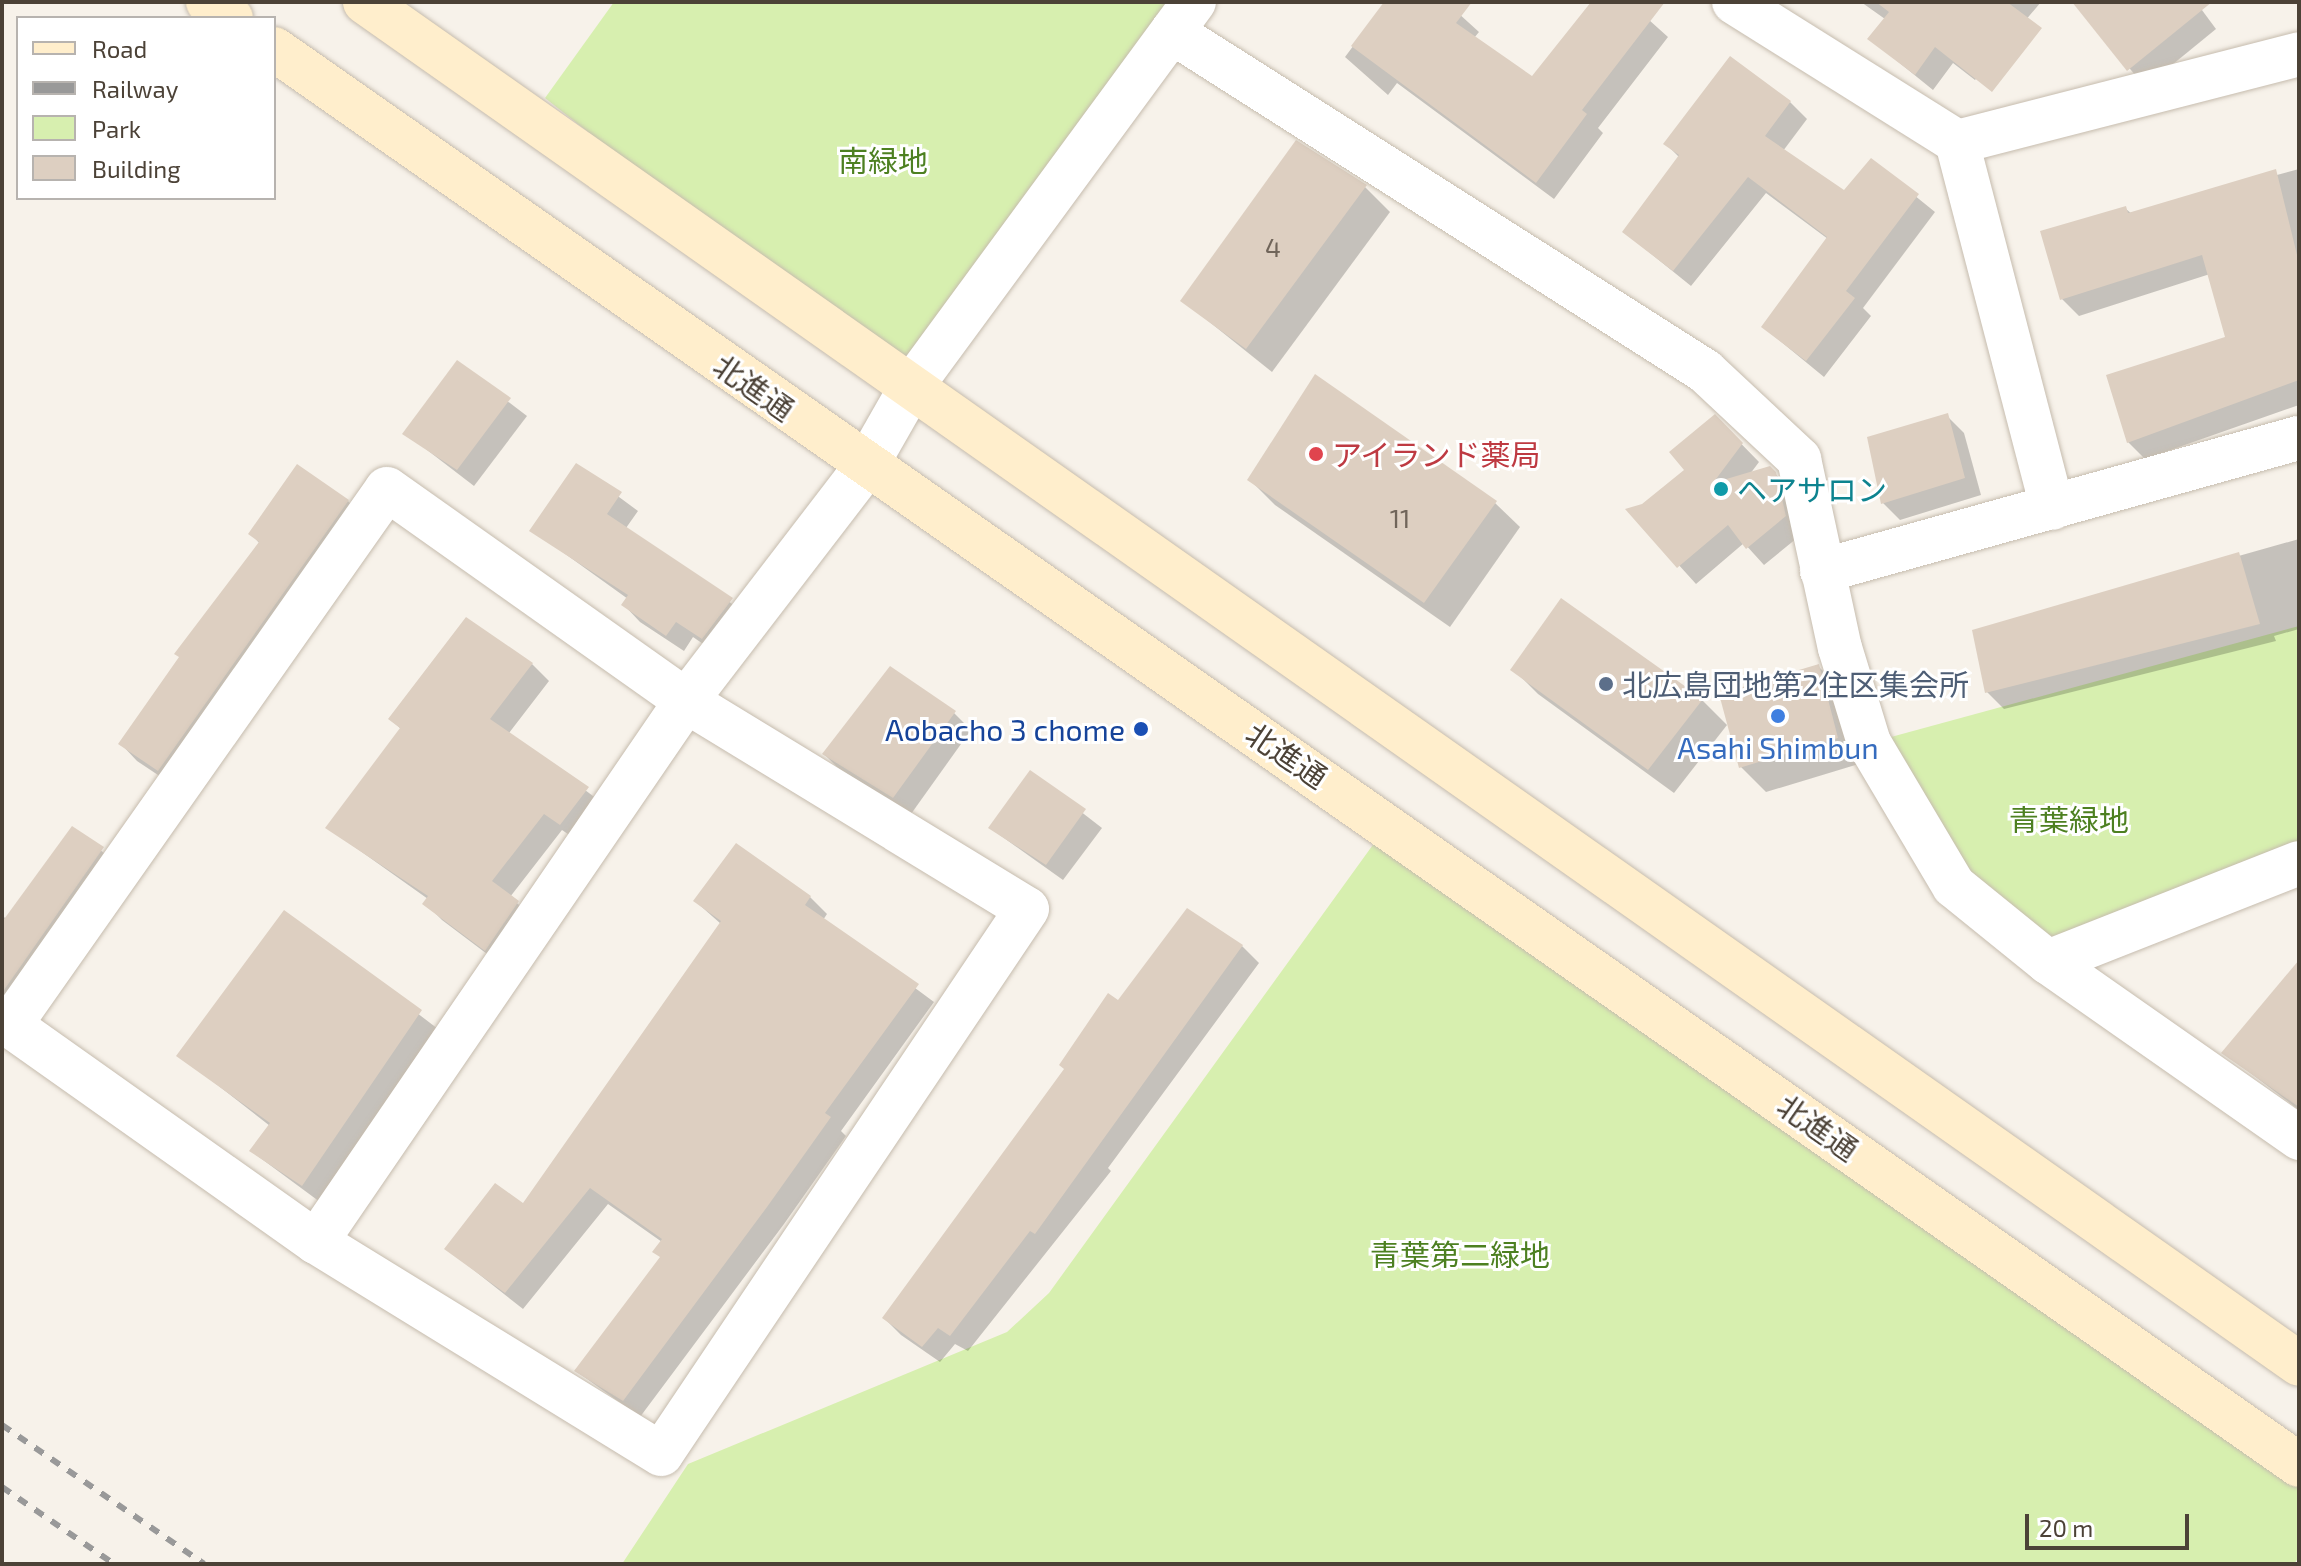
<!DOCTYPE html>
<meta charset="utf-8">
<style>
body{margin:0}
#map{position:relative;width:2301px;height:1566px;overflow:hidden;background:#f7f2ea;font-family:"Exo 2","Noto Sans JP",sans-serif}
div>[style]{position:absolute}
.green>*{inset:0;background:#d7efaf}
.shadow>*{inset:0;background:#0003}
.building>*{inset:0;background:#ddcfc1}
.roads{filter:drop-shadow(0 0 2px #c6bcae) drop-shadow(0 0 2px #c6bcae)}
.street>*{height:44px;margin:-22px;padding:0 22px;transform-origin:22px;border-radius:22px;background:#fff}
.secondary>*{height:44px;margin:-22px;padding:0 22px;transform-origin:22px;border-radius:22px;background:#fec}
.rail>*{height:6px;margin-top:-3px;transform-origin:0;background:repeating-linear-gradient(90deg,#999 0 10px,transparent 0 20px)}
.dots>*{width:22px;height:22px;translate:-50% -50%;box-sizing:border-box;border:4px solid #fff;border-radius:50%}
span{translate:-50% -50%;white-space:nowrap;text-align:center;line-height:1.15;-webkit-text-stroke:6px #fff;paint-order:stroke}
.number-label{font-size:26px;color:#70655a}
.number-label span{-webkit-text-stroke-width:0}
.park-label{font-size:30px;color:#4d8021}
.street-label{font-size:30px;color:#4c4237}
.health-label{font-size:30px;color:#be3a42}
.left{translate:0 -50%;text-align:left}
.culture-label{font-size:30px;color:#0d838f}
.service-label{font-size:30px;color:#4e5e75}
.transit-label{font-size:30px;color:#164399}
.right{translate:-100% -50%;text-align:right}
.shop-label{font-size:30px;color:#366cbe}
.frame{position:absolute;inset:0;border:4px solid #4c4237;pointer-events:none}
.legend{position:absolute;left:16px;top:16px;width:260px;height:184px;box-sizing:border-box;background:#fff;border:2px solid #b7b3af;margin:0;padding:10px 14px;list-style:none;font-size:24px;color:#4c4237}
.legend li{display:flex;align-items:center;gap:16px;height:40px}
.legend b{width:40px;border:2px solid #b7b3af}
.scale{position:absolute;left:2025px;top:1514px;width:164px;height:36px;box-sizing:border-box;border:4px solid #4c4237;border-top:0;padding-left:10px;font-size:24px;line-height:28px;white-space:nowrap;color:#4c4237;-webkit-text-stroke:6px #fff;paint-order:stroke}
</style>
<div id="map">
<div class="green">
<div style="clip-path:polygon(614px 2px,1194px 2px,911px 387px,545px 98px)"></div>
<div style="clip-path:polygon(2299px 626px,2299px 863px,2048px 962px,1988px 917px,1869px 743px)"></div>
<div style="clip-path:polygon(1388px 824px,2299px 1465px,2299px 1557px,2294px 1564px,622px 1564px,688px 1464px,1007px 1332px,1049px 1293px)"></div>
</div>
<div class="shadow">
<div style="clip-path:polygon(1386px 2px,1466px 2px,1457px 12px,1479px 32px,1474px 38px,1532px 78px,1594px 2px,1629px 2px,1668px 37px,1598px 128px,1603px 133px,1554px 199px,1397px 83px,1388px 95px,1345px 57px)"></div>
<div style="clip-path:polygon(1861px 2px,2041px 2px,1975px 80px,1953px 63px,1933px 90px,1870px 39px,1885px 19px)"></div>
<div style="clip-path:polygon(2108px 2px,2196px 2px,2216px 29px,2145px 87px,2088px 18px)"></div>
<div style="clip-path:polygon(1790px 102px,1807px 119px,1783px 151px,1845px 193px,1872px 161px,1935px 212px,1863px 308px,1871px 316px,1824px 377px,1763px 327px,1828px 239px,1766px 193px,1691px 286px,1624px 232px,1680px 158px,1666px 144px)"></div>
<div style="clip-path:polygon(2299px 169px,2299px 405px,2145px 459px,2128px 442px,2227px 339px,2210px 274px,2079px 316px,2062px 299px,2126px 209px,2132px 214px)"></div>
<div style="clip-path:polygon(1365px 187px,1390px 212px,1272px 372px,1182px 300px)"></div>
<div style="clip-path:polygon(457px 363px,527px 416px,474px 486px,405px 433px)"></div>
<div style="clip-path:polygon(1947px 416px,1964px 433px,1981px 495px,1900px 520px,1883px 503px)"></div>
<div style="clip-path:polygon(1715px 417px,1759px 462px,1750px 474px,1769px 468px,1793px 491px,1802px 534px,1764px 565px,1744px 543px,1696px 584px,1629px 510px,1642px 506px,1687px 470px)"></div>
<div style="clip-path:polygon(577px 466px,638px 511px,626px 528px,749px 616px,719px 655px,693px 637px,684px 651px,640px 622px,624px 605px,628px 599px,532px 530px)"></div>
<div style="clip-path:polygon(1250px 480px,1495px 503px,1520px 527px,1450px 627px,1275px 505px)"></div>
<div style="clip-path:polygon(348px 501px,364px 518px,176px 787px,137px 761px,121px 744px,260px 544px,251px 534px)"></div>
<div style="clip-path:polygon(2299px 539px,2299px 629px,2274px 636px,2276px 641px,2004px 709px,1987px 692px,1974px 631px)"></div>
<div style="clip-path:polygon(532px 664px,549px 681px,509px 733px,605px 805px,578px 841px,562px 830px,510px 897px,535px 919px,503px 966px,442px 920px,425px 903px,428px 899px,328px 828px,401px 729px,390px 719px)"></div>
<div style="clip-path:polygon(1818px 666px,1843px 691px,1862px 763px,1766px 792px,1741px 767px)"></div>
<div style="clip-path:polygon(1513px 669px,1702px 700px,1727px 725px,1674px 793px,1538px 694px)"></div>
<div style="clip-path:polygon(954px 713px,971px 730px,911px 814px,841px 771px,824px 754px)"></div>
<div style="clip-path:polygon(1031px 773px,1102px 828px,1063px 880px,990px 828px)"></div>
<div style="clip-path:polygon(73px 828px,120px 866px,2px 1021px,2px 916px,7px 919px)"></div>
<div style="clip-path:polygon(810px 897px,827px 914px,823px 920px,934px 1002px,841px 1131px,846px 1136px,784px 1224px,640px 1417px,576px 1371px,661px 1258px,662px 1242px,608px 1204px,523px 1309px,447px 1249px,524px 1206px,721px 924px,695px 901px)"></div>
<div style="clip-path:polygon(285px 912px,438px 1029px,320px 1202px,251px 1151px,270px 1126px,179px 1055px)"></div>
<div style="clip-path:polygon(1242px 946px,1259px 963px,1108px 1168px,1111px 1171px,968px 1351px,955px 1344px,940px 1362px,901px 1335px,884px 1318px,1118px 1003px)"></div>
<div style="clip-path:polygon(2299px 964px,2299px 1110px,2223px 1052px)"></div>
</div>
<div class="building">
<div style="clip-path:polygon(1384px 2px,1472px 2px,1456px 23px,1532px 76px,1591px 2px,1665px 2px,1582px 110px,1587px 114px,1536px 183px,1351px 46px)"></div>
<div style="clip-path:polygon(1876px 2px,2007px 2px,2042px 28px,1992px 92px,1935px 47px,1915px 75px,1867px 39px,1889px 12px)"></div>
<div style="clip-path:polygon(2072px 2px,2212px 2px,2127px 71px)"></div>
<div style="clip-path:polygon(1730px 56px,1791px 101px,1765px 136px,1844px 190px,1871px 158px,1919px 194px,1846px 291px,1855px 298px,1806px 361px,1761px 327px,1827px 237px,1748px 177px,1673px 271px,1622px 232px,1679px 155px,1663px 144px)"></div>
<div style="clip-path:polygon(1296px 140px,1367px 185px,1246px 349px,1180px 301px)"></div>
<div style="clip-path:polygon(2276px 169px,2299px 263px,2299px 380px,2127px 443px,2106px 375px,2225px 337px,2202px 255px,2060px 300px,2040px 231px,2126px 206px,2128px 213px)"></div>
<div style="clip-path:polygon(457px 360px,511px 398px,457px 470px,402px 434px)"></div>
<div style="clip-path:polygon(1315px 374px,1497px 501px,1424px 603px,1247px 480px)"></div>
<div style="clip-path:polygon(1948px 413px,1965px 478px,1881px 504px,1867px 437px)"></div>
<div style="clip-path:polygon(1715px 414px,1743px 443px,1713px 483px,1770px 466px,1776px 472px,1786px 516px,1746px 549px,1728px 525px,1677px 568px,1625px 509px,1642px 504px,1684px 470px,1669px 452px)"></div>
<div style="clip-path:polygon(576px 463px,622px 492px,607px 514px,733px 598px,702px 639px,676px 622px,666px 636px,621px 605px,628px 595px,529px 531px)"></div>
<div style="clip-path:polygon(297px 464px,349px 500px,158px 771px,118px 744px,179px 657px,174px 654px,259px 542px,248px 534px)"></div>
<div style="clip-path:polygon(2239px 552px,2260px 624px,1985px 693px,1972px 630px)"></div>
<div style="clip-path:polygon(1561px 598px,1703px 699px,1648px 770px,1510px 670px)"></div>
<div style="clip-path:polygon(466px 617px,533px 663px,490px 719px,589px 787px,560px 825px,544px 814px,492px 881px,519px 901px,485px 951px,422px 904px,428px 896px,325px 828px,400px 728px,388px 719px)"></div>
<div style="clip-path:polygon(1819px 664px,1838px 738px,1739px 768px,1719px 694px)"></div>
<div style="clip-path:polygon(890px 666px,956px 711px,893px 798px,822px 754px)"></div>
<div style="clip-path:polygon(1030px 770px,1086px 809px,1046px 865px,988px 828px)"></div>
<div style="clip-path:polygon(72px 826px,104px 847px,2px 993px,2px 922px)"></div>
<div style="clip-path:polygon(736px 843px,811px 896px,805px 905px,919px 984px,825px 1113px,831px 1117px,767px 1207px,623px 1401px,574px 1371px,660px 1257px,652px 1252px,662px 1239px,590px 1188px,505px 1293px,444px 1249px,495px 1183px,523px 1203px,721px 921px,693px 901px)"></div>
<div style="clip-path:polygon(1187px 908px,1243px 945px,1035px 1234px,1030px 1231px,950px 1336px,938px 1328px,922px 1347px,882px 1318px,1064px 1069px,1059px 1065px,1108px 993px,1118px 1000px)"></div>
<div style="clip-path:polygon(284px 910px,422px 1010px,302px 1186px,249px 1151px,270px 1123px,176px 1056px)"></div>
<div style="clip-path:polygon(2299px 960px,2299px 1107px,2221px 1053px)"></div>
</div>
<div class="roads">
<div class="street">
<div style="left:1734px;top:2px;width:263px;rotate:32.1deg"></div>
<div style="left:1957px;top:142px;width:378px;rotate:75.4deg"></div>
<div style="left:1172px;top:32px;width:632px;rotate:32.46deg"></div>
<div style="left:1705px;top:371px;width:129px;rotate:43.1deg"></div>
<div style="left:1799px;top:459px;width:193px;rotate:77.8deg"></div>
<div style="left:1840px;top:648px;width:99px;rotate:73deg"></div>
<div style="left:1869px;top:743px;width:166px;rotate:59.3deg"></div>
<div style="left:1954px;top:886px;width:121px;rotate:39deg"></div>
<div style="left:2048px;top:962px;width:307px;rotate:35deg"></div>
<div style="left:1957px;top:142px;width:353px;rotate:-14.4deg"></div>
<div style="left:387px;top:489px;width:367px;rotate:35.3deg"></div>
<div style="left:686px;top:701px;width:399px;rotate:31.4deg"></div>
<div style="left:1027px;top:909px;width:656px;rotate:123.88deg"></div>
<div style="left:661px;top:1454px;width:405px;rotate:-148.4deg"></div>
<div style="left:316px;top:1242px;width:375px;rotate:-144.7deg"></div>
<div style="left:10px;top:1025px;width:655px;rotate:-54.88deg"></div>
<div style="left:1822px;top:571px;width:495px;rotate:-15.6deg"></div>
<div style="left:2048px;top:962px;width:270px;rotate:-21.5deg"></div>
<div style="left:316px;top:1242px;width:655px;rotate:-55.63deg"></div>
<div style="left:686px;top:701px;width:296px;rotate:-52.5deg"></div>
<div style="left:866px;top:466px;width:91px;rotate:-60.3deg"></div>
<div style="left:911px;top:387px;width:478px;rotate:-53.7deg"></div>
</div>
<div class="secondary">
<div style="left:208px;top:2px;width:28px;rotate:35deg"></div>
<div style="left:365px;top:2px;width:2365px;rotate:35.15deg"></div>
<div style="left:274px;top:49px;width:2471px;rotate:34.96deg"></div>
</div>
</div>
<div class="rail">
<div style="left:2px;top:1425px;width:245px;rotate:34.5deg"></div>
<div style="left:2px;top:1487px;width:136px;rotate:34.5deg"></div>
</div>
<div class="dots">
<div style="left:1316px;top:454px;background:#e0444e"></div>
<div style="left:1721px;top:489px;background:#0f9aa8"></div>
<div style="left:1606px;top:684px;background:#5c6f8a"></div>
<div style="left:1778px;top:716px;background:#3f7fe0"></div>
<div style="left:1141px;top:729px;background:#1a4fb4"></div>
</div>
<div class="number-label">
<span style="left:1273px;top:247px">4</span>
<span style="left:1400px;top:518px">11</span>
</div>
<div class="park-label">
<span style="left:883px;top:160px">南緑地</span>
<span style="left:2069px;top:819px">青葉緑地</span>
<span style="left:1460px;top:1254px">青葉第二緑地</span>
</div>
<div class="street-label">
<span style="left:754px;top:387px;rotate:35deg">北進通</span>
<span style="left:1287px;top:755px;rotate:34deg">北進通</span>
<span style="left:1818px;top:1127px;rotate:35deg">北進通</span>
</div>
<div class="health-label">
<span class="left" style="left:1332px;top:454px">アイランド薬局</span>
</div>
<div class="culture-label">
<span class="left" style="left:1737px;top:489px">ヘアサロン</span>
</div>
<div class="service-label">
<span class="left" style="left:1622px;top:684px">北広島団地第2住区集会所</span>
</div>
<div class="transit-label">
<span class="right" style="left:1125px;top:729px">Aobacho 3 chome</span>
</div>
<div class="shop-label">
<span style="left:1778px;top:747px">Asahi Shimbun</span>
</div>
<div class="frame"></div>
<ul class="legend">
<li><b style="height:10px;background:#fec"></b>Road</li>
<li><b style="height:10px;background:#999"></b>Railway</li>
<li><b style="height:22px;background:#d7efaf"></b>Park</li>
<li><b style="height:22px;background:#ddcfc1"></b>Building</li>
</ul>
<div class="scale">20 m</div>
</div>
